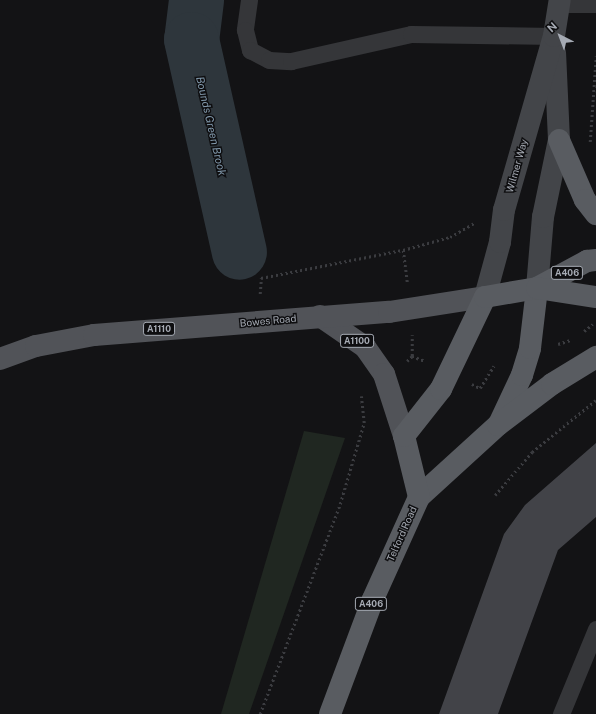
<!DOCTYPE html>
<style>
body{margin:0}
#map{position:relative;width:596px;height:714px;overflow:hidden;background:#131315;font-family:"Public Sans",sans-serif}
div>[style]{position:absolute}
.green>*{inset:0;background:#202721}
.river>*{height:55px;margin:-27.5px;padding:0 27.5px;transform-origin:27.5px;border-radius:27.5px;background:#2e363c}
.building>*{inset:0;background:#424348}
.path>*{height:2.5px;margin-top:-1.25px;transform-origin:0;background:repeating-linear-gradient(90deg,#3b3c40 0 2px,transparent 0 5px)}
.service>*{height:17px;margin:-8.5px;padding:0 8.5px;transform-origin:8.5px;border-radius:8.5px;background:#353639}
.minor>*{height:22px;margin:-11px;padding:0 11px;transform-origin:11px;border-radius:11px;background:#353639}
.secondary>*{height:22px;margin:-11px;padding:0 11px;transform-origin:11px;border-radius:11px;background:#434549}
.primary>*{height:22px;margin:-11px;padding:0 11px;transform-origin:11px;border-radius:11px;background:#515358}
.trunk>*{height:22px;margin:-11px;padding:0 11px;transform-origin:11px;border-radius:11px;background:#595c61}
span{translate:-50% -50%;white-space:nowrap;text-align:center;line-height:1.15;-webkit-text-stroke:3px #0e0e10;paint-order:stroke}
.shield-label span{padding:1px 3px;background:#0e0e10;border:1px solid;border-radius:3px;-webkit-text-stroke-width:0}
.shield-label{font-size:9px;color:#a6abb4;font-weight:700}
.street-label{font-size:10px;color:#a6abb4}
.water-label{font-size:11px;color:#8198ab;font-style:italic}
.north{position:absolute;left:540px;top:16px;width:40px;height:40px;-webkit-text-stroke:3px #0e0e10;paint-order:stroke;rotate:318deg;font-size:11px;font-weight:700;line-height:16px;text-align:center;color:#a6abb4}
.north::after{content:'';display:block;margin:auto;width:14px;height:18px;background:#a6abb4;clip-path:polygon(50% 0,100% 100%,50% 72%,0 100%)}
</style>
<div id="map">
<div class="green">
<div style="clip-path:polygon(304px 431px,345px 438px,249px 714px,221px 714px)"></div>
</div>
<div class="river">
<div style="left:196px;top:0;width:39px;rotate:97deg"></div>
<div style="left:191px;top:39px;width:218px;rotate:77.3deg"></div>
</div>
<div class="building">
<div style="clip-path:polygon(596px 443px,596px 517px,558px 550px,498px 714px,439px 714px,504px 534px,525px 505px)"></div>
</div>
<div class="path">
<div style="left:590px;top:142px;width:86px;rotate:-86deg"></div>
<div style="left:407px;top:282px;width:32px;rotate:-97deg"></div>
<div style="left:403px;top:250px;width:49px;rotate:-15.5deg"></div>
<div style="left:450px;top:237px;width:28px;rotate:-30deg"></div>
<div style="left:260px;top:294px;width:16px;rotate:-86deg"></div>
<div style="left:261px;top:278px;width:145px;rotate:-11.2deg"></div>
<div style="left:584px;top:331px;width:11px;rotate:-38deg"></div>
<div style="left:558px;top:344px;width:13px;rotate:-18deg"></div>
<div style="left:412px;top:356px;width:14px;rotate:21deg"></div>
<div style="left:407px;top:361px;width:7px;rotate:-45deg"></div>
<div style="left:412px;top:356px;width:21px;rotate:-90deg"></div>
<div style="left:472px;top:384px;width:9px;rotate:27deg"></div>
<div style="left:480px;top:388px;width:26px;rotate:-58deg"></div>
<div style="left:495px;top:495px;width:57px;rotate:-49.3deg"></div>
<div style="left:532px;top:452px;width:82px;rotate:-39.1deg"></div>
<div style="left:260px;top:714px;width:225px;rotate:-69.1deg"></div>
<div style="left:340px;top:504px;width:84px;rotate:-73.5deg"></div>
<div style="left:364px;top:423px;width:27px;rotate:-96deg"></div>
</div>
<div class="service">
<div style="left:249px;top:0;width:30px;rotate:98deg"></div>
<div style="left:245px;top:30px;width:21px;rotate:76deg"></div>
<div style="left:250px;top:50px;width:21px;rotate:28deg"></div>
<div style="left:269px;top:60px;width:22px;rotate:3deg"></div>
<div style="left:291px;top:61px;width:123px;rotate:-12.7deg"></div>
<div style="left:411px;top:34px;width:143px;rotate:0.8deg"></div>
<div style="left:561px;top:714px;width:92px;rotate:-67.6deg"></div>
</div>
<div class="minor">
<div style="left:560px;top:2px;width:36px"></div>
</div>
<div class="secondary">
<div style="left:537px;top:288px;width:71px;rotate:-85.2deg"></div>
<div style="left:543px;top:217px;width:79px;rotate:-78.3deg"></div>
<div style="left:559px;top:140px;width:87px;rotate:-92.6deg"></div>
<div style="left:485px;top:297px;width:57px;rotate:-74.7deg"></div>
<div style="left:500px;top:242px;width:32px;rotate:-83deg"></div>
<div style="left:504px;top:210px;width:181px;rotate:-74deg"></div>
<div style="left:554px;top:36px;width:36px;rotate:-81deg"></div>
</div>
<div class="primary">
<div style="left:320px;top:316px;width:55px;rotate:34.6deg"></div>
<div style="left:365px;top:347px;width:33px;rotate:55deg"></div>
<div style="left:384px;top:374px;width:65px;rotate:72.1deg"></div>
<div style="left:0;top:359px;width:38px;rotate:-20deg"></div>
<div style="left:36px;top:346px;width:59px;rotate:-10.7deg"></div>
<div style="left:94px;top:335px;width:296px;rotate:-4.5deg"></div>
<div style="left:389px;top:312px;width:97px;rotate:-8.9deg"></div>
</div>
<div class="trunk">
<div style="left:559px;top:140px;width:65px;rotate:66.6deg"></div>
<div style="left:585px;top:200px;width:18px;rotate:52deg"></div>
<div style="left:537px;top:288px;width:57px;rotate:-28.4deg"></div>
<div style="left:587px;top:261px;width:9px;rotate:-6deg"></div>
<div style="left:500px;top:422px;width:52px;rotate:-64.9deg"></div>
<div style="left:522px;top:375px;width:28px;rotate:-73deg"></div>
<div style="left:530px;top:348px;width:60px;rotate:-83.3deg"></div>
<div style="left:419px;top:497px;width:107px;rotate:-42.3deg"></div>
<div style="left:498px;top:425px;width:68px;rotate:-37.2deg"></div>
<div style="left:552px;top:384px;width:52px;rotate:-31.5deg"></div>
<div style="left:330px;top:714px;width:123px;rotate:-69.5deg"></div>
<div style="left:373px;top:599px;width:112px;rotate:-65.7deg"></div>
<div style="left:419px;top:497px;width:63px;rotate:-103.8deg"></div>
<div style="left:404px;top:436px;width:60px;rotate:-51.8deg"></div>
<div style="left:441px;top:389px;width:102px;rotate:-64.4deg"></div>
<div style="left:485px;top:297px;width:53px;rotate:-9.8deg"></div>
<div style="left:537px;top:288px;width:60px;rotate:8.7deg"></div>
</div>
<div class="shield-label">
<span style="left:567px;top:273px">A406</span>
<span style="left:159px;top:329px">A1110</span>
<span style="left:357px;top:341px">A1100</span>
<span style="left:371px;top:604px">A406</span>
</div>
<div class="street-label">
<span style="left:517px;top:166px;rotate:-74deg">Wilmer Way</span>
<span style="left:268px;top:321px;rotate:-5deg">Bowes Road</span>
<span style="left:402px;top:534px;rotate:-66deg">Telford Road</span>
</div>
<div class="water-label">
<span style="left:211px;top:126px;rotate:77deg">Bounds Green Brook</span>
</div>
<div class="north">N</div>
</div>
